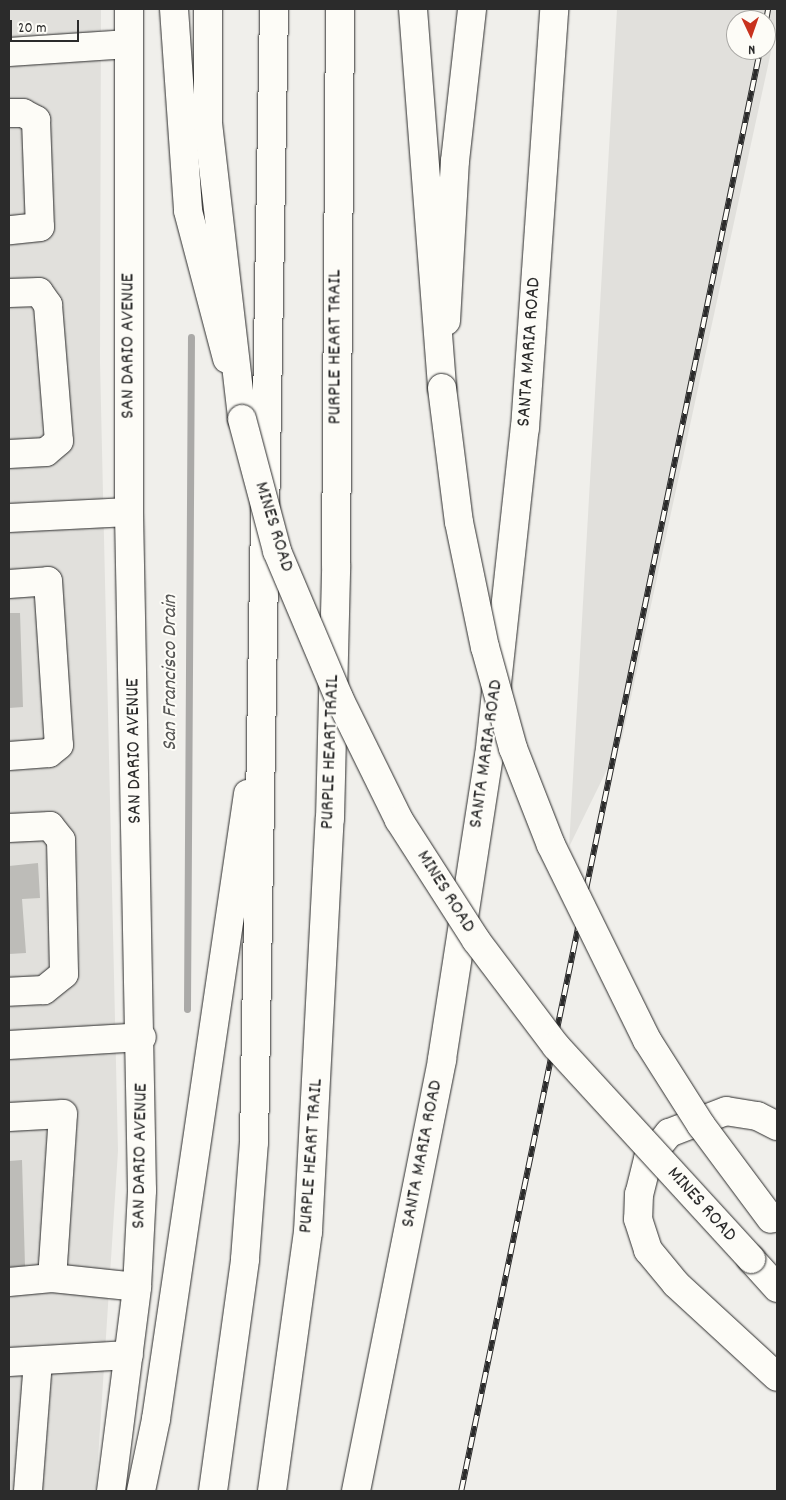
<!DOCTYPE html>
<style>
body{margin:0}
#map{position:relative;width:786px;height:1500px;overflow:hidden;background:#f0efeb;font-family:Dekko,sans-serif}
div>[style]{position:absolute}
.built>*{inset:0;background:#e1e0dc}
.stream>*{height:7px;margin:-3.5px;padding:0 3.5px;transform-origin:3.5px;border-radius:3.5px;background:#aaa9a7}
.building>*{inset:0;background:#bdbcb8}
.roads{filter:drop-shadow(0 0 1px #2b2b2b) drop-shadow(0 0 1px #2b2b2b)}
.minor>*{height:28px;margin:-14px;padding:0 14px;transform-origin:14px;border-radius:14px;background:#fdfcf7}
.major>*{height:28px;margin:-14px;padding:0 14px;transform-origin:14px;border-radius:14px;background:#fdfcf7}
.highway>*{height:28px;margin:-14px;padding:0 14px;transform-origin:14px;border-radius:14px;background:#fdfcf7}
.rail>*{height:5.5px;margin-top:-2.75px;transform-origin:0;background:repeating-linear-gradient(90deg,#fdfcf7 0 11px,#2b2b2b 0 22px);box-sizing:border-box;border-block:1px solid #2b2b2b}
.bridges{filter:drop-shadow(0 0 1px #2b2b2b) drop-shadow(0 0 1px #2b2b2b)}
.major-bridge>*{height:28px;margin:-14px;padding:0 14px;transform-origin:14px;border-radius:14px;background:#fdfcf7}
span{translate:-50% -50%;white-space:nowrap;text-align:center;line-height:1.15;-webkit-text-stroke:4px #fdfcf7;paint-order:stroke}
.street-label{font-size:20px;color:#2b2b2b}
.water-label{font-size:21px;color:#575756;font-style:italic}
.frame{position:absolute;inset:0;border:10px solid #2b2b2b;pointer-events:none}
.north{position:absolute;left:726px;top:10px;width:50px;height:50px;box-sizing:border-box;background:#fdfcf7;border:1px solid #a9a8a5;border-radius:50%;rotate:177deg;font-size:14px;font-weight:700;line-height:20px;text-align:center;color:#2b2b2b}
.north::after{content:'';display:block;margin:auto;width:18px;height:22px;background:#c8321e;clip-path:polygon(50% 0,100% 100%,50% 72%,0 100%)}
.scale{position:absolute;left:10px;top:20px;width:69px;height:22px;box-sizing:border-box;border:2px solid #2b2b2b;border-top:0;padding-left:6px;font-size:15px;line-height:18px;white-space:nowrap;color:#2b2b2b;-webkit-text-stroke:4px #fdfcf7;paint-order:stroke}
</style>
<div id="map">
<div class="built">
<div style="clip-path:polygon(9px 9px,101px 9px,100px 362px,118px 1151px,96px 1491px,9px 1491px)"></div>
<div style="clip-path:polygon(evenodd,617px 9px,777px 9px,777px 24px,622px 739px,569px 847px,617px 9px,736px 20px,766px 20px,766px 50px,736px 50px,736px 20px)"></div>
</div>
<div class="stream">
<div style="left:187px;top:1009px;width:672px;rotate:-89.66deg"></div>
</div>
<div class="building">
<div style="clip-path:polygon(9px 613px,20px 613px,23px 707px,9px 708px)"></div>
<div style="clip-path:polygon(38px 863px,40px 898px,22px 899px,26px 953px,9px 954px,9px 866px)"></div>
<div style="clip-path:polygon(22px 1160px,25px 1266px,9px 1267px,9px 1161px)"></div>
</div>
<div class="roads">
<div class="minor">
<div style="left:9px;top:52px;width:120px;rotate:-3.8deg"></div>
<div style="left:9px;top:113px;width:14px"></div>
<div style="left:23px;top:113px;width:15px;rotate:28deg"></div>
<div style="left:36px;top:120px;width:107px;rotate:87.9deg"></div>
<div style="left:40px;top:227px;width:31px;rotate:174deg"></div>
<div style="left:9px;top:293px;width:30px;rotate:-2deg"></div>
<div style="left:39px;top:292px;width:16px;rotate:55deg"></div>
<div style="left:48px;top:305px;width:136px;rotate:85.4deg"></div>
<div style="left:59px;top:441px;width:17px;rotate:140deg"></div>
<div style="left:46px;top:452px;width:37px;rotate:177deg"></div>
<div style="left:9px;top:518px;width:120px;rotate:-2.9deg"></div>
<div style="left:9px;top:584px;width:39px;rotate:-4deg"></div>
<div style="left:48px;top:581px;width:164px;rotate:86.2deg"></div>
<div style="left:59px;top:745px;width:13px;rotate:141deg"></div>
<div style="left:49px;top:753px;width:40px;rotate:175.7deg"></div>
<div style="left:9px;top:828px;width:41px;rotate:-2.8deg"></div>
<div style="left:50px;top:826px;width:18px;rotate:52deg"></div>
<div style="left:61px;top:840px;width:134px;rotate:88.7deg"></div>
<div style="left:64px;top:974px;width:26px;rotate:141deg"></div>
<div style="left:44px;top:990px;width:35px;rotate:177deg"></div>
<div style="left:9px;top:1045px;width:133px;rotate:-3.4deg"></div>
<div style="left:9px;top:1117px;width:54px;rotate:-3.2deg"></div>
<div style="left:63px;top:1114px;width:164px;rotate:93.8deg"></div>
<div style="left:52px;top:1278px;width:85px;rotate:6deg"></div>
<div style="left:9px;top:1282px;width:43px;rotate:-5.3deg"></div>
<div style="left:9px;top:1362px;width:120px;rotate:-3.3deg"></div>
<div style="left:28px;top:1491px;width:130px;rotate:-85.6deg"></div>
</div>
<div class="major">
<div style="left:174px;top:9px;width:202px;rotate:86deg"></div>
<div style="left:188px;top:211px;width:153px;rotate:75.2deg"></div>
<div style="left:446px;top:321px;width:160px;rotate:-86.8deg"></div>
<div style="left:455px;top:161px;width:153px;rotate:-83.6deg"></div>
<div style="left:777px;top:1126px;width:22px;rotate:-153deg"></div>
<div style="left:757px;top:1116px;width:31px;rotate:-171deg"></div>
<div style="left:726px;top:1111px;width:61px;rotate:158.9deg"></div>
<div style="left:669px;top:1133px;width:33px;rotate:129deg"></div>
<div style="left:648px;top:1159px;width:36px;rotate:104deg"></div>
<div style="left:639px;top:1194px;width:25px;rotate:92deg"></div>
<div style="left:638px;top:1219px;width:33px;rotate:72deg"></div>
<div style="left:648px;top:1250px;width:44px;rotate:50.5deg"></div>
<div style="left:676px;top:1284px;width:137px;rotate:42.6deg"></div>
<div style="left:751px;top:1259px;width:39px;rotate:48deg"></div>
<div style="left:111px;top:1491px;width:206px;rotate:-82.7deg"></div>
<div style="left:137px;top:1287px;width:97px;rotate:-87deg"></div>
<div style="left:142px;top:1190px;width:678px;rotate:-91.1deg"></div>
<div style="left:129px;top:512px;width:503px;rotate:-90deg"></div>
<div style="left:356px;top:1491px;width:440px;rotate:-78.7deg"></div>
<div style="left:442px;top:1059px;width:306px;rotate:-81.2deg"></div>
<div style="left:489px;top:757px;width:331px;rotate:-83.8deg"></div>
<div style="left:525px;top:428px;width:420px;rotate:-86deg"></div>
</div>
<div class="highway">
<div style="left:208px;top:9px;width:114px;rotate:90deg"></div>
<div style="left:208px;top:123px;width:298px;rotate:83.4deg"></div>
<div style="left:413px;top:9px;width:380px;rotate:85.6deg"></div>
<div style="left:141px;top:1491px;width:74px;rotate:-78.2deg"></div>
<div style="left:156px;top:1419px;width:632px;rotate:-81.63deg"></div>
<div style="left:213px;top:1491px;width:234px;rotate:-82.1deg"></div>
<div style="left:245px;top:1259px;width:117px;rotate:-85.6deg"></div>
<div style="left:254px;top:1142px;width:1133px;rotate:-88.99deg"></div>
<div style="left:272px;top:1491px;width:261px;rotate:-82.1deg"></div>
<div style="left:308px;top:1232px;width:414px;rotate:-87deg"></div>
<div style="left:330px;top:819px;width:254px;rotate:-88.6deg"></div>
<div style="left:336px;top:565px;width:556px;rotate:-89.59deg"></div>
</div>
</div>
<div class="rail">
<div style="left:766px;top:20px;width:11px;rotate:-80deg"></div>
<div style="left:461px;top:1491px;width:1472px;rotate:-78.28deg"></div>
</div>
<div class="bridges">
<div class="major-bridge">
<div style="left:442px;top:388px;width:135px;rotate:82.8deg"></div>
<div style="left:459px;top:522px;width:128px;rotate:78.3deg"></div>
<div style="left:485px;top:647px;width:105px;rotate:74.5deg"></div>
<div style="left:513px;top:748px;width:104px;rotate:68.6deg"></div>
<div style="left:551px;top:845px;width:217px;rotate:63.8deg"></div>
<div style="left:647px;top:1040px;width:101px;rotate:57.6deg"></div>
<div style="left:701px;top:1125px;width:117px;rotate:53.3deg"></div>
<div style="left:242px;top:419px;width:137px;rotate:75.1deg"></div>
<div style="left:277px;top:551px;width:160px;rotate:67.1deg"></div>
<div style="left:339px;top:698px;width:136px;rotate:63.8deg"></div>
<div style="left:399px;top:820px;width:143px;rotate:57.3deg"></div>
<div style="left:476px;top:940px;width:133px;rotate:53deg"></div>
<div style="left:556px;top:1046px;width:289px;rotate:47.5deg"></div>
</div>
</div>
<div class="street-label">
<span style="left:129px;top:346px;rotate:-90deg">SAN DARIO AVENUE</span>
<span style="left:336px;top:347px;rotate:-90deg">PURPLE HEART TRAIL</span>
<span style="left:530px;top:352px;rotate:-86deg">SANTA MARIA ROAD</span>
<span style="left:273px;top:527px;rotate:73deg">MINES ROAD</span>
<span style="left:135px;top:751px;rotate:-91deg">SAN DARIO AVENUE</span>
<span style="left:331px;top:752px;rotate:-88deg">PURPLE HEART TRAIL</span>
<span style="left:487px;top:754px;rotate:-82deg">SANTA MARIA ROAD</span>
<span style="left:445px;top:892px;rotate:58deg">MINES ROAD</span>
<span style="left:423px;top:1154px;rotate:-79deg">SANTA MARIA ROAD</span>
<span style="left:141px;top:1156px;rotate:-89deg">SAN DARIO AVENUE</span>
<span style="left:312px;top:1156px;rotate:-86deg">PURPLE HEART TRAIL</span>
<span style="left:701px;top:1205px;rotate:48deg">MINES ROAD</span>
</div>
<div class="water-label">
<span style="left:171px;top:673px;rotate:-90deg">San Francisco Drain</span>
</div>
<div class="frame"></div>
<div class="north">N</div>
<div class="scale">20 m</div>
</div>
